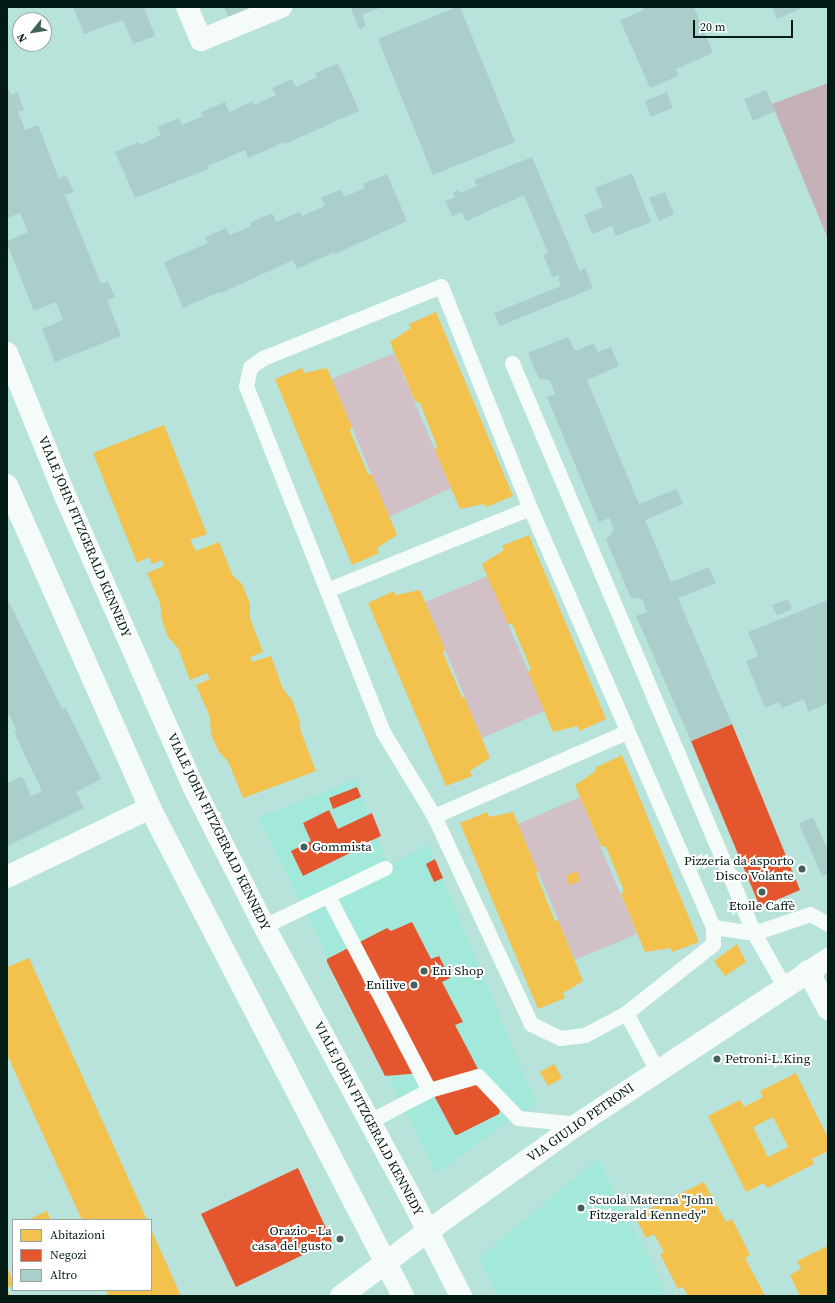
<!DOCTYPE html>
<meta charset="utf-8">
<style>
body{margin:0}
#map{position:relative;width:835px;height:1303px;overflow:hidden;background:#b7e3da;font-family:"Source Serif 4",serif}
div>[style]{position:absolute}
.built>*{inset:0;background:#a2e8db}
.green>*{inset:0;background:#d1c1c7}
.forest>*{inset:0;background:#c4b2b8}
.homes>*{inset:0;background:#f2c14e}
.shops>*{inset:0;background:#e4572e}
.building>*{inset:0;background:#abcecb}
.service>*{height:15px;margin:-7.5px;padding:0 7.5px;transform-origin:7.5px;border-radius:7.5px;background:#f4fbf9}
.minor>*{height:22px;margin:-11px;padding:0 11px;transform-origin:11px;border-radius:11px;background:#f4fbf9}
.tertiary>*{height:22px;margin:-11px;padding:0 11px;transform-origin:11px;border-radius:11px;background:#f4fbf9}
.secondary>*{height:22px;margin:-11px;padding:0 11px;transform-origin:11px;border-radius:11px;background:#f4fbf9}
.dots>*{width:11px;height:11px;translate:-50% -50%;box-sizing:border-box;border:2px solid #fff;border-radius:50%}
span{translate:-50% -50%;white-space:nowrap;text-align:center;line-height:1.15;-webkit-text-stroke:4px #fff;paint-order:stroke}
.street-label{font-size:13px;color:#021b17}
.poi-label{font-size:13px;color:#021b17}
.left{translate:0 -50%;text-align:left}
.right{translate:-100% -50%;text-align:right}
.frame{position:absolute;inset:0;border:8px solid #021b17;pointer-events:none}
.legend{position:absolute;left:12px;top:1219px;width:140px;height:72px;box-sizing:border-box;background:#fff;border:1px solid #9aa4a2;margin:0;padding:5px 7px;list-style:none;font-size:12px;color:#021b17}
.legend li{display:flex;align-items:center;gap:8px;height:20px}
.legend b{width:20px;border:1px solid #9aa4a2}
.north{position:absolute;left:12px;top:12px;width:40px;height:40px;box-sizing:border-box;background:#fff;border:1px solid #9aa4a2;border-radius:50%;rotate:240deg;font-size:11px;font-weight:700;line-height:16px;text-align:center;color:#021b17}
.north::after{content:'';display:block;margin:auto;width:14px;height:18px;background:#41615b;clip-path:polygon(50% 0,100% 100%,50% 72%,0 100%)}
.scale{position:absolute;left:693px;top:20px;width:100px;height:18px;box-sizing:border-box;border:2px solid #021b17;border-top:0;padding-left:5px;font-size:12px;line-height:14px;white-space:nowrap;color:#021b17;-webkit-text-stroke:3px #fff;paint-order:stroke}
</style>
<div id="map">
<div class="built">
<div style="clip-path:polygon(356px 779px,388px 867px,428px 844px,536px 1103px,436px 1173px,258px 818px)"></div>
<div style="clip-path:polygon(598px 1158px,668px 1296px,497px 1296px,479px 1258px)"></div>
</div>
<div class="green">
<div style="clip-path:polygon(394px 353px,451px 488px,389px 517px,332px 379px)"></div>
<div style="clip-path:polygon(488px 576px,545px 711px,482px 738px,425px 602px)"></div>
<div style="clip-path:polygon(580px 797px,637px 934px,575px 960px,518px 824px)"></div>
</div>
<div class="forest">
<div style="clip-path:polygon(828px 83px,828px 239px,772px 104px)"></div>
</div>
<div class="homes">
<div style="clip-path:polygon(436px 312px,513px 496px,486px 507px,484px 504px,460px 509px,435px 450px,437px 446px,420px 403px,415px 401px,390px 342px,411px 328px,409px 324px)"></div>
<div style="clip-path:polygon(302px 368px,304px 373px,327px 368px,352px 427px,350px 431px,368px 474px,372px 475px,397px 535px,377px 548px,379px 553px,352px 565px,275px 379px)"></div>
<div style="clip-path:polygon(164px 425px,207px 534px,190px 540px,196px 551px,219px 542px,233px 576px,242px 584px,250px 604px,250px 618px,263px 652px,250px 657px,252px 662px,271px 656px,283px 689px,292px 700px,299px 719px,301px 732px,316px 771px,243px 798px,228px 761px,219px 752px,211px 734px,210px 717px,196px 685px,210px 679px,207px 673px,190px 680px,178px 648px,168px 637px,162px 620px,160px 603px,147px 573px,164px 566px,162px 560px,152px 564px,149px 557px,137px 563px,93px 453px)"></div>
<div style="clip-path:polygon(529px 535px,606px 719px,580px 731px,577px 726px,553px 732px,528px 672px,531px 669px,512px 624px,508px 624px,482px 564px,504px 550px,502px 546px)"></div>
<div style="clip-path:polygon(420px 590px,445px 649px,443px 653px,462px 697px,465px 698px,490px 758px,470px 771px,472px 776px,446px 786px,368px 603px,394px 591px,396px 595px)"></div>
<div style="clip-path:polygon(622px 755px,699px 942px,672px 952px,670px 948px,645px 952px,621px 894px,624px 891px,606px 847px,601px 846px,575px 785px,596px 771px,595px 768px)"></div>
<div style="clip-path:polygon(487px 812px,489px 817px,513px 812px,538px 872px,536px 873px,555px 921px,558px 920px,583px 981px,563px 993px,565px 998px,538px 1009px,460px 823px)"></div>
<div style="clip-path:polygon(577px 871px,580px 881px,569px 885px,566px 876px)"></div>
<div style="clip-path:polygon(737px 944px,746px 962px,725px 976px,714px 961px)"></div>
<div style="clip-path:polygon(29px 958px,147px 1220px,82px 1220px,30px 1106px,7px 1054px,7px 967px)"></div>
<div style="clip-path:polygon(554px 1064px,562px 1078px,548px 1086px,540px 1072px)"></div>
<div style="clip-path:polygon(evenodd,796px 1073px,828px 1138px,828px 1151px,812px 1159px,814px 1164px,767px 1188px,764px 1183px,746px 1192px,708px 1116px,740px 1100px,744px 1107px,763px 1097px,760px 1091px,796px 1073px,773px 1117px,788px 1147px,768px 1157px,753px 1127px,773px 1117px)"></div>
<div style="clip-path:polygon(704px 1182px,726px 1222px,732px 1219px,750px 1255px,745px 1258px,765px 1296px,688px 1296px,683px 1287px,678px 1289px,660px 1254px,664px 1252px,654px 1234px,646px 1238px,635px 1216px)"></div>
<div style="clip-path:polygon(47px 1211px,51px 1220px,28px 1220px)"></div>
<div style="clip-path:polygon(151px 1229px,181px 1296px,108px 1296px,106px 1290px,151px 1290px)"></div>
<div style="clip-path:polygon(828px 1246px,828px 1296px,800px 1296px,790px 1275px,801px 1269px,797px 1261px)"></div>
<div style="clip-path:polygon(7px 1267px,13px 1281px,13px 1286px,7px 1288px,10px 1296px,7px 1296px)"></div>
</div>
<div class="shops">
<div style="clip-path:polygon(732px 724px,800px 890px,760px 907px,691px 741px)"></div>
<div style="clip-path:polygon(357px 787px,361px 797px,333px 809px,329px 798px)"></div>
<div style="clip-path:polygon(329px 810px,338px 829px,372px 813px,381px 836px,349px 851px,350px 853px,303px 876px,291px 851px,311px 841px,303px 823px)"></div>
<div style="clip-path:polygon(435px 859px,443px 878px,434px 882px,426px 864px)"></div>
<div style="clip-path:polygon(412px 922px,431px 959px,439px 956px,450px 978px,442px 982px,463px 1022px,455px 1025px,500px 1111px,499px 1114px,457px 1135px,455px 1135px,422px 1073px,385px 1076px,327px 962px,327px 959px,387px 928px,391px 931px)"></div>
<div style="clip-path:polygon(298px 1168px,332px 1241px,236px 1287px,201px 1214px)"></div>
</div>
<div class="building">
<div style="clip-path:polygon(73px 7px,144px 7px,155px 36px,133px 44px,123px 20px,84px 34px)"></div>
<div style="clip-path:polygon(224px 7px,258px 7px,229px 18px)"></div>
<div style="clip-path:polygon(353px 7px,382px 7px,362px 15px,366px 26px,359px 29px,351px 8px)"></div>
<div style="clip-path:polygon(457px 7px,460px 7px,515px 142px,433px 175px,378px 39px)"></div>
<div style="clip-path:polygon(642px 7px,694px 7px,713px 53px,676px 69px,678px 76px,650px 88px,620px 20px,644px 10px)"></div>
<div style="clip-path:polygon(772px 7px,804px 7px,777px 19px)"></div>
<div style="clip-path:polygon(338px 63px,359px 111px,285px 144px,285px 142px,248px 158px,245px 150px,208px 166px,209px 169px,135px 198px,115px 152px,138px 142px,140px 145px,161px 135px,158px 127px,179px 118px,182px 125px,203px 116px,201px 112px,225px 102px,229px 112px,253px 101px,254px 105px,276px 95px,272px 88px,292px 79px,296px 87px,317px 77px,315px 73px)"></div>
<div style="clip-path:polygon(7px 86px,11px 95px,17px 92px,19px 96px,24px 110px,18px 112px,25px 130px,38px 125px,59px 179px,66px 175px,74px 192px,65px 195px,101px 284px,108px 281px,115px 297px,107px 300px,121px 336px,55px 362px,42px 329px,63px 320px,56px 302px,34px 311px,7px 244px,7px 241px,28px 232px,20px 213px,7px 218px)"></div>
<div style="clip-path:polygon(766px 90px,775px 111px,753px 121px,744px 99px)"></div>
<div style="clip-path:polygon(667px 92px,673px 108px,651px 117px,645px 101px)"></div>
<div style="clip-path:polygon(532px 157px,580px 271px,585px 268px,593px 288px,500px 326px,494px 313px,561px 286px,558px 279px,560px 278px,558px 275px,553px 278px,543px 255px,548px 253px,524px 195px,466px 221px,462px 212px,452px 216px,445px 201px,455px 197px,453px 192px,458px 190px,460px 193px,477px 186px,474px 180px)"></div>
<div style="clip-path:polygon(632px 173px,651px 222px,616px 236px,612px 226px,592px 234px,584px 215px,603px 207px,595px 188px)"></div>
<div style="clip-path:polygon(387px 174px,407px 221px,335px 254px,334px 252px,297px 269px,293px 260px,221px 293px,220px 292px,183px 308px,164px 262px,208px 243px,205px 237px,226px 228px,230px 235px,251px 226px,249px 223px,272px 213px,276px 222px,300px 212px,302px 216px,325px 206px,321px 198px,341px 189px,344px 197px,365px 188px,363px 184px)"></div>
<div style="clip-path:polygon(665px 192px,674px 214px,659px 221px,649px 198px)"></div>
<div style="clip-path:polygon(568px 337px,575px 351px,594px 343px,598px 352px,611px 347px,619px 366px,587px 380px,639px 504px,677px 489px,683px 504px,645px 520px,671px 582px,709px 567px,716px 583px,678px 598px,732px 724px,691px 741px,636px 616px,647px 612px,642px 599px,631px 598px,606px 540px,614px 530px,609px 518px,599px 522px,547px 397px,555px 394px,550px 380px,539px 379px,528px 353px)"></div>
<div style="clip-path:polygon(7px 598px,62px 709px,65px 707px,101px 779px,76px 792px,84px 808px,7px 846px,7px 783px,22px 776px,31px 796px,42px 791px,14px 732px,17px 731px,7px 711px)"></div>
<div style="clip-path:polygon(788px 599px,792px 609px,777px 616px,772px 605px)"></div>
<div style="clip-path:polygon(828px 600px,828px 703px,808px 712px,804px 699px,782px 708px,779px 702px,765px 708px,746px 661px,758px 656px,748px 632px)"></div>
<div style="clip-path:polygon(813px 817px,828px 850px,828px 873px,822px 876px,799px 824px)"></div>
</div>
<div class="service">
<div style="left:441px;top:286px;width:239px;rotate:68.2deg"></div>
<div style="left:530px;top:508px;width:457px;rotate:66.4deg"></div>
<div style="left:713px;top:927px;width:17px;rotate:90deg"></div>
<div style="left:713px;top:944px;width:111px;rotate:141.6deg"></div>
<div style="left:626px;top:1013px;width:47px;rotate:151.8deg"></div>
<div style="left:585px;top:1035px;width:25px;rotate:173deg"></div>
<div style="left:560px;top:1038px;width:32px;rotate:-154deg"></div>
<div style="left:531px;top:1024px;width:230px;rotate:-115deg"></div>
<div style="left:434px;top:816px;width:98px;rotate:-121.3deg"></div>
<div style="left:383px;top:732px;width:372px;rotate:-111.6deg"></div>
<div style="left:246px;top:386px;width:19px;rotate:-78deg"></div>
<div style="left:250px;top:367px;width:16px;rotate:-35deg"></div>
<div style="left:263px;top:358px;width:192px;rotate:-22deg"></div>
<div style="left:512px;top:363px;width:619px;rotate:67deg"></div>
<div style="left:754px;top:933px;width:63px;rotate:60.6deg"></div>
<div style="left:327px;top:590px;width:219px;rotate:-22deg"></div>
<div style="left:434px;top:816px;width:210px;rotate:-23.6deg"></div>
<div style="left:328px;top:896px;width:219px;rotate:62.5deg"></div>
<div style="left:264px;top:926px;width:134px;rotate:-25.6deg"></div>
<div style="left:713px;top:927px;width:41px;rotate:8.3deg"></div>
<div style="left:754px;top:933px;width:59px;rotate:-18.7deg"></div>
<div style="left:810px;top:914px;width:21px;rotate:29deg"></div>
<div style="left:626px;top:1013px;width:65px;rotate:61.5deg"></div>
<div style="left:370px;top:1121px;width:67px;rotate:-27.7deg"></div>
<div style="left:429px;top:1090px;width:51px;rotate:-15.9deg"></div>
<div style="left:478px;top:1076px;width:58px;rotate:46.4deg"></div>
<div style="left:518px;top:1118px;width:60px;rotate:5.7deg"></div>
</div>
<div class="minor">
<div style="left:187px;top:7px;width:36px;rotate:67deg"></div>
<div style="left:201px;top:40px;width:87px;rotate:-22.4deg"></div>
<div style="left:7px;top:877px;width:159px;rotate:-25.8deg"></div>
<div style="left:808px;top:971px;width:43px;rotate:62.2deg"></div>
</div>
<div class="tertiary">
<div style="left:341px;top:1296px;width:109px;rotate:-36.8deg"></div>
<div style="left:428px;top:1231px;width:184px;rotate:-35.5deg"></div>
<div style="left:578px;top:1124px;width:300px;rotate:-33.4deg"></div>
</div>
<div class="secondary">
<div style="left:7px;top:353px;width:157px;rotate:67.9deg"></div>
<div style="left:66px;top:498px;width:315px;rotate:66.2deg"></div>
<div style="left:193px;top:786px;width:157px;rotate:63.1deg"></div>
<div style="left:264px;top:926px;width:305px;rotate:61.6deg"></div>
<div style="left:409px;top:1194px;width:114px;rotate:63deg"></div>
<div style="left:7px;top:485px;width:353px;rotate:66.1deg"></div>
<div style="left:150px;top:808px;width:550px;rotate:62.6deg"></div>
</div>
<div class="dots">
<div style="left:304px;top:847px;background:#41615b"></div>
<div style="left:802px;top:869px;background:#41615b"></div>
<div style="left:762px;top:892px;background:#41615b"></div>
<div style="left:424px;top:971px;background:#41615b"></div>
<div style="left:414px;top:985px;background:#41615b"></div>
<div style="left:717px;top:1059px;background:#41615b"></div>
<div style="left:581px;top:1208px;background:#41615b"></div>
<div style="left:340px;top:1239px;background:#41615b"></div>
</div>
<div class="street-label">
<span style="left:84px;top:537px;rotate:67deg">VIALE JOHN FITZGERALD KENNEDY</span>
<span style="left:218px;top:832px;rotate:64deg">VIALE JOHN FITZGERALD KENNEDY</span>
<span style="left:368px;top:1119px;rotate:62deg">VIALE JOHN FITZGERALD KENNEDY</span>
<span style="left:581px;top:1123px;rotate:-35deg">VIA GIULIO PETRONI</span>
</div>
<div class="poi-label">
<span class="left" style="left:312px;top:847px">Gommista</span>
<span class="right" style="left:794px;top:869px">Pizzeria da asporto<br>Disco Volante</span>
<span style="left:762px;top:906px">Etoile Caffè</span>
<span class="left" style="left:432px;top:971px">Eni Shop</span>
<span class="right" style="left:406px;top:985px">Enilive</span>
<span class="left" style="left:725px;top:1059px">Petroni-L.King</span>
<span class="left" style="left:589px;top:1208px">Scuola Materna "John<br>Fitzgerald Kennedy"</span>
<span class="right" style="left:332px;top:1239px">Orazio - La<br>casa del gusto</span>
</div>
<div class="frame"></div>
<ul class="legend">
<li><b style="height:11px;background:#f2c14e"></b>Abitazioni</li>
<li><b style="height:11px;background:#e4572e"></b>Negozi</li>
<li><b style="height:11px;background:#abcecb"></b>Altro</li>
</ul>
<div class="north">N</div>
<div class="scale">20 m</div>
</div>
